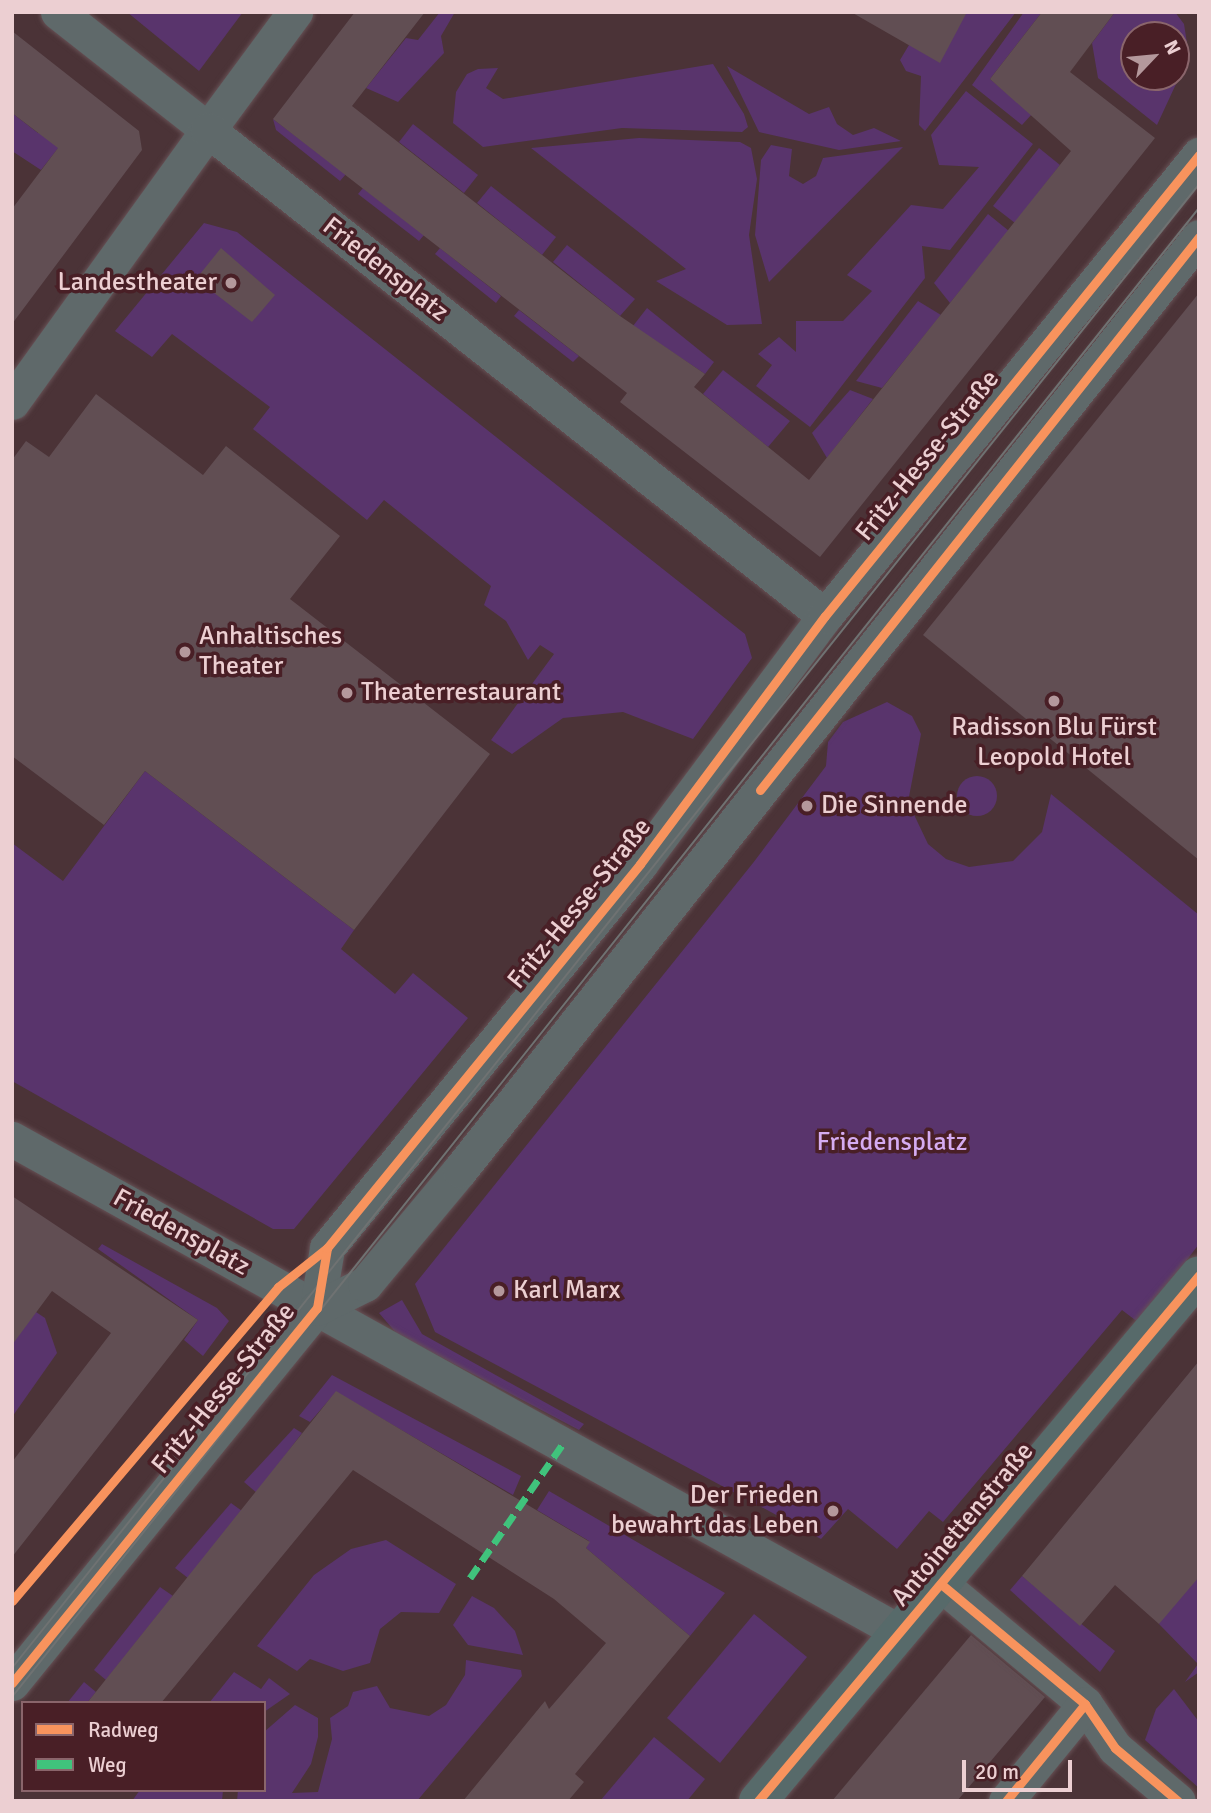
<!DOCTYPE html>
<meta charset="utf-8">
<style>
body{margin:0}
#map{position:relative;width:1211px;height:1813px;overflow:hidden;background:#4b3337;font-family:Signika,sans-serif}
div>[style]{position:absolute}
.green>*{inset:0;background:#59346c}
.round{border-radius:50%}
.building>*{inset:0;background:#614e53}
.roads{filter:drop-shadow(0 0 2px #665155) drop-shadow(0 0 2px #665155)}
.street>*{height:35px;margin:-17.5px;padding:0 17.5px;transform-origin:17.5px;border-radius:17.5px;background:#5f696a}
.secondary>*{height:38px;margin:-19px;padding:0 19px;transform-origin:19px;border-radius:19px;background:#576a6a}
.tram>*{height:2px;margin:-1px;padding:0 1px;transform-origin:1px;border-radius:1px;background:#6f7272}
.quiet>*{height:7px;margin-top:-3.5px;transform-origin:0;background:repeating-linear-gradient(90deg,#40c37c 0 14px,transparent 0 21px)}
.cycleway>*{height:9px;margin:-4.5px;padding:0 4.5px;transform-origin:4.5px;border-radius:4.5px;background:#f8935d}
.dots>*{width:19px;height:19px;translate:-50% -50%;box-sizing:border-box;border:4px solid #491f26;border-radius:50%}
span{translate:-50% -50%;white-space:nowrap;text-align:center;line-height:1.15;-webkit-text-stroke:7px #491f26;paint-order:stroke}
.street-label{font-size:26px;color:#eccfd2}
.poi-label{font-size:26px;color:#eccfd2}
.right{translate:-100% -50%;text-align:right}
.left{translate:0 -50%;text-align:left}
.park-label{font-size:26px;color:#d5acf2}
.frame{position:absolute;inset:0;border:14px solid #eccfd2;pointer-events:none}
.legend{position:absolute;left:21px;top:1701px;width:245px;height:91px;box-sizing:border-box;background:#491f26;border:2px solid #8a656b;margin:0;padding:9px 12px;list-style:none;font-size:21px;color:#eccfd2}
.legend li{display:flex;align-items:center;gap:14px;height:35px}
.legend b{width:35px;border:2px solid #8a656b}
.north{position:absolute;left:1120px;top:21px;width:70px;height:70px;box-sizing:border-box;background:#491f26;border:2px solid #8a656b;border-radius:50%;rotate:64deg;font-size:19px;font-weight:700;line-height:28px;text-align:center;color:#eccfd2}
.north::after{content:'';display:block;margin:auto;width:24px;height:32px;background:#b4989c;clip-path:polygon(50% 0,100% 100%,50% 72%,0 100%)}
.scale{position:absolute;left:962px;top:1760px;width:110px;height:32px;box-sizing:border-box;border:4px solid #eccfd2;border-top:0;padding-left:9px;font-size:21px;line-height:24px;white-space:nowrap;color:#eccfd2;-webkit-text-stroke:5px #491f26;paint-order:stroke}
</style>
<div id="map">
<div class="green">
<div style="clip-path:polygon(127px 12px,243px 12px,199px 71px)"></div>
<div style="clip-path:polygon(440px 12px,455px 12px,441px 36px,444px 53px,398px 102px,366px 88px,406px 38px,418px 40px)"></div>
<div style="clip-path:polygon(967px 12px,1016px 12px,925px 131px,919px 125px,921px 76px,906px 71px,900px 60px,909px 45px)"></div>
<div style="clip-path:polygon(1024px 12px,1042px 12px,990px 79px,1032px 114px,1022px 125px,972px 85px)"></div>
<div style="clip-path:polygon(evenodd,1115px 12px,1175px 12px,1184px 24px,1189px 56px,1157px 125px,1098px 78px,1092px 43px,1115px 12px,1134px 35px,1176px 35px,1176px 77px,1134px 77px,1134px 35px)"></div>
<div style="clip-path:polygon(713px 64px,744px 114px,748px 127px,742px 132px,622px 128px,483px 147px,453px 123px,456px 92px,467px 74px,478px 69px,498px 68px,486px 88px,503px 99px)"></div>
<div style="clip-path:polygon(727px 66px,809px 114px,829px 107px,837px 124px,853px 135px,874px 128px,901px 141px,839px 150px,759px 132px)"></div>
<div style="clip-path:polygon(966px 91px,1033px 144px,950px 250px,922px 246px,925px 278px,810px 427px,756px 386px,772px 365px,758px 354px,779px 337px,796px 352px,796px 321px,843px 321px,872px 291px,847px 275px,911px 205px,943px 209px,979px 167px,939px 165px,931px 135px)"></div>
<div style="clip-path:polygon(12px 113px,38px 133px,55px 113px,74px 128px,41px 170px,12px 151px)"></div>
<div style="clip-path:polygon(273px 119px,346px 174px,340px 181px,276px 130px)"></div>
<div style="clip-path:polygon(413px 124px,478px 175px,464px 193px,399px 142px)"></div>
<div style="clip-path:polygon(639px 138px,740px 142px,751px 148px,757px 179px,749px 235px,762px 324px,727px 325px,656px 281px,686px 269px,531px 148px)"></div>
<div style="clip-path:polygon(771px 145px,792px 149px,789px 176px,803px 184px,816px 176px,823px 158px,903px 147px,769px 282px,755px 235px,761px 160px)"></div>
<div style="clip-path:polygon(1039px 148px,1060px 165px,1015px 223px,993px 206px)"></div>
<div style="clip-path:polygon(491px 186px,556px 237px,542px 255px,477px 203px)"></div>
<div style="clip-path:polygon(363px 188px,424px 235px,419px 241px,358px 194px)"></div>
<div style="clip-path:polygon(988px 214px,1009px 231px,950px 303px,934px 283px)"></div>
<div style="clip-path:polygon(204px 223px,237px 232px,745px 634px,752px 658px,693px 739px,623px 712px,563px 718px,512px 754px,491px 740px,554px 654px,540px 645px,528px 660px,506px 621px,484px 605px,491px 586px,384px 500px,367px 520px,253px 429px,270px 407px,172px 334px,152px 357px,115px 331px)"></div>
<div style="clip-path:polygon(567px 245px,635px 299px,620px 316px,553px 262px)"></div>
<div style="clip-path:polygon(440px 248px,501px 296px,496px 303px,435px 254px)"></div>
<div style="clip-path:polygon(918px 301px,941px 315px,882px 388px,856px 381px)"></div>
<div style="clip-path:polygon(647px 308px,714px 362px,705px 374px,633px 326px)"></div>
<div style="clip-path:polygon(519px 310px,579px 356px,573px 362px,514px 316px)"></div>
<div style="clip-path:polygon(723px 370px,790px 421px,768px 447px,703px 394px)"></div>
<div style="clip-path:polygon(850px 390px,873px 399px,827px 458px,812px 433px)"></div>
<div style="clip-path:polygon(887px 702px,912px 716px,921px 734px,908px 802px,928px 844px,946px 859px,969px 867px,1013px 861px,1042px 832px,1051px 794px,1199px 915px,1199px 1244px,1139px 1323px,1122px 1310px,943px 1522px,929px 1511px,897px 1549px,848px 1509px,821px 1539px,435px 1332px,415px 1284px,753px 863px,826px 766px,828px 742px,843px 722px)"></div>
<div style="clip-path:polygon(145px 771px,354px 930px,341px 949px,395px 994px,413px 973px,468px 1018px,294px 1229px,273px 1229px,12px 1081px,12px 843px,63px 881px)"></div>
<div class="round" style="left:957px;top:776px;width:40px;height:40px"></div>
<div style="clip-path:polygon(102px 1244px,217px 1308px,229px 1321px,203px 1356px,184px 1340px,198px 1320px,98px 1249px)"></div>
<div style="clip-path:polygon(12px 1296px,45px 1318px,57px 1353px,12px 1417px)"></div>
<div style="clip-path:polygon(402px 1300px,422px 1334px,584px 1424px,579px 1430px,397px 1334px,379px 1313px)"></div>
<div style="clip-path:polygon(332px 1375px,521px 1476px,513px 1495px,336px 1392px,310px 1422px,299px 1416px)"></div>
<div style="clip-path:polygon(294px 1428px,302px 1433px,257px 1493px,244px 1482px)"></div>
<div style="clip-path:polygon(549px 1491px,725px 1593px,690px 1636px,586px 1548px,589px 1541px,537px 1510px)"></div>
<div style="clip-path:polygon(231px 1503px,242px 1511px,188px 1578px,175px 1568px)"></div>
<div style="clip-path:polygon(1199px 1534px,1199px 1672px,1185px 1682px,1198px 1664px,1159px 1624px)"></div>
<div style="clip-path:polygon(386px 1540px,456px 1584px,439px 1613px,401px 1612px,380px 1629px,370px 1663px,343px 1671px,310px 1659px,297px 1671px,257px 1646px,314px 1575px,351px 1549px)"></div>
<div style="clip-path:polygon(1022px 1576px,1115px 1651px,1100px 1672px,1010px 1590px)"></div>
<div style="clip-path:polygon(160px 1587px,173px 1596px,106px 1680px,94px 1670px)"></div>
<div style="clip-path:polygon(472px 1596px,494px 1608px,515px 1631px,523px 1655px,468px 1645px,453px 1625px)"></div>
<div style="clip-path:polygon(754px 1614px,807px 1657px,720px 1763px,667px 1718px)"></div>
<div style="clip-path:polygon(466px 1660px,521px 1670px,522px 1676px,417px 1801px,237px 1801px,238px 1790px,264px 1790px,264px 1732px,295px 1705px,318px 1718px,318px 1737px,311px 1764px,292px 1793px,318px 1792px,332px 1739px,330px 1718px,348px 1706px,353px 1692px,377px 1686px,390px 1708px,429px 1716px,446px 1705px,465px 1675px)"></div>
<div style="clip-path:polygon(234px 1672px,261px 1689px,269px 1678px,290px 1694px,264px 1712px,264px 1703px,209px 1703px)"></div>
<div style="clip-path:polygon(84px 1682px,96px 1692px,87px 1703px,67px 1703px)"></div>
<div style="clip-path:polygon(1174px 1689px,1199px 1722px,1199px 1788px,1145px 1740px,1156px 1709px)"></div>
<div style="clip-path:polygon(654px 1737px,705px 1779px,687px 1801px,600px 1801px)"></div>
<div style="clip-path:polygon(140px 1790px,223px 1790px,222px 1801px,132px 1801px)"></div>
</div>
<div class="building">
<div style="clip-path:polygon(355px 12px,425px 12px,352px 106px,620px 316px,705px 374px,694px 387px,809px 480px,1071px 151px,990px 79px,1042px 12px,1115px 12px,1070px 72px,1155px 138px,820px 557px,620px 402px,627px 393px,273px 119px)"></div>
<div style="clip-path:polygon(851px 12px,967px 12px,940px 63px)"></div>
<div style="clip-path:polygon(12px 31px,139px 131px,142px 150px,12px 324px,12px 209px,58px 148px,12px 113px)"></div>
<div style="clip-path:polygon(221px 248px,275px 295px,252px 322px,196px 279px)"></div>
<div style="clip-path:polygon(1199px 293px,1199px 860px,923px 635px)"></div>
<div style="clip-path:polygon(96px 394px,203px 475px,226px 446px,340px 536px,290px 599px,490px 754px,354px 930px,145px 771px,104px 825px,12px 756px,12px 460px,26px 441px,49px 457px)"></div>
<div style="clip-path:polygon(12px 1196px,198px 1320px,12px 1557px,12px 1462px,111px 1333px,52px 1291px,12px 1345px)"></div>
<div style="clip-path:polygon(1199px 1361px,1199px 1577px,1159px 1624px,1115px 1585px,1080px 1626px,1022px 1576px)"></div>
<div style="clip-path:polygon(336px 1391px,590px 1542px,586px 1548px,690px 1636px,575px 1774px,584px 1782px,568px 1801px,463px 1801px,545px 1701px,549px 1709px,606px 1643px,554px 1599px,353px 1470px,161px 1703px,87px 1703px)"></div>
<div style="clip-path:polygon(971px 1635px,1045px 1697px,957px 1801px,832px 1801px)"></div>
</div>
<div class="roads">
<div class="street">
<div style="left:58px;top:12px;width:191px;rotate:38.2deg"></div>
<div style="left:208px;top:130px;width:147px;rotate:-53.6deg"></div>
<div style="left:12px;top:402px;width:335px;rotate:-54.2deg"></div>
<div style="left:208px;top:130px;width:785px;rotate:38.23deg"></div>
<div style="left:12px;top:1139px;width:1016px;rotate:29.04deg"></div>
<div style="left:317px;top:1308px;width:61px;rotate:-80.5deg"></div>
<div style="left:327px;top:1248px;width:495px;rotate:-50.8deg"></div>
<div style="left:640px;top:864px;width:309px;rotate:-53.3deg"></div>
<div style="left:825px;top:616px;width:594px;rotate:-50.95deg"></div>
<div style="left:941px;top:1584px;width:187px;rotate:39.8deg"></div>
<div style="left:1085px;top:1704px;width:53px;rotate:55.7deg"></div>
<div style="left:1115px;top:1748px;width:82px;rotate:40.1deg"></div>
<div style="left:12px;top:1683px;width:483px;rotate:-50.9deg"></div>
<div style="left:317px;top:1308px;width:54px;rotate:-26.6deg"></div>
<div style="left:365px;top:1284px;width:148px;rotate:-50.2deg"></div>
<div style="left:460px;top:1170px;width:1190px;rotate:-51.62deg"></div>
<div style="left:1006px;top:1801px;width:125px;rotate:-50.8deg"></div>
</div>
<div class="secondary">
<div style="left:758px;top:1801px;width:686px;rotate:-50.02deg"></div>
</div>
</div>
<div class="tram">
<div style="left:12px;top:1668px;width:1900px;rotate:-51.34deg"></div>
<div style="left:12px;top:1697px;width:1904px;rotate:-51.44deg"></div>
</div>
<div class="quiet">
<div style="left:470px;top:1578px;width:162px;rotate:-55.3deg"></div>
</div>
<div class="cycleway">
<div style="left:760px;top:790px;width:706px;rotate:-51.56deg"></div>
<div style="left:941px;top:1584px;width:187px;rotate:39.8deg"></div>
<div style="left:1085px;top:1704px;width:53px;rotate:55.7deg"></div>
<div style="left:1115px;top:1748px;width:82px;rotate:40.1deg"></div>
<div style="left:12px;top:1601px;width:412px;rotate:-49.7deg"></div>
<div style="left:278px;top:1287px;width:63px;rotate:-38.5deg"></div>
<div style="left:12px;top:1683px;width:483px;rotate:-50.9deg"></div>
<div style="left:317px;top:1308px;width:61px;rotate:-80.5deg"></div>
<div style="left:327px;top:1248px;width:495px;rotate:-50.8deg"></div>
<div style="left:640px;top:864px;width:309px;rotate:-53.3deg"></div>
<div style="left:825px;top:616px;width:594px;rotate:-50.95deg"></div>
<div style="left:758px;top:1801px;width:686px;rotate:-50.02deg"></div>
<div style="left:1006px;top:1801px;width:125px;rotate:-50.8deg"></div>
</div>
<div class="dots">
<div style="left:231px;top:283px;background:#b4989c"></div>
<div style="left:185px;top:652px;background:#b4989c"></div>
<div style="left:347px;top:693px;background:#b4989c"></div>
<div style="left:1054px;top:701px;background:#b4989c"></div>
<div style="left:807px;top:806px;background:#b4989c"></div>
<div style="left:499px;top:1291px;background:#b4989c"></div>
<div style="left:833px;top:1511px;background:#b4989c"></div>
</div>
<div class="street-label">
<span style="left:385px;top:270px;rotate:38deg">Friedensplatz</span>
<span style="left:928px;top:456px;rotate:-51deg">Fritz-Hesse-Straße</span>
<span style="left:580px;top:904px;rotate:-51deg">Fritz-Hesse-Straße</span>
<span style="left:181px;top:1233px;rotate:29deg">Friedensplatz</span>
<span style="left:224px;top:1389px;rotate:-51deg">Fritz-Hesse-Straße</span>
<span style="left:963px;top:1525px;rotate:-50deg">Antoinettenstraße</span>
</div>
<div class="poi-label">
<span class="right" style="left:217px;top:283px">Landestheater</span>
<span class="left" style="left:199px;top:652px">Anhaltisches<br>Theater</span>
<span class="left" style="left:361px;top:693px">Theaterrestaurant</span>
<span style="left:1054px;top:743px">Radisson Blu Fürst<br>Leopold Hotel</span>
<span class="left" style="left:821px;top:806px">Die Sinnende</span>
<span class="left" style="left:513px;top:1291px">Karl Marx</span>
<span class="right" style="left:819px;top:1511px">Der Frieden<br>bewahrt das Leben</span>
</div>
<div class="park-label">
<span style="left:892px;top:1143px">Friedensplatz</span>
</div>
<div class="frame"></div>
<ul class="legend">
<li><b style="height:9px;background:#f8935d"></b>Radweg</li>
<li><b style="height:9px;background:#40c37c"></b>Weg</li>
</ul>
<div class="north">N</div>
<div class="scale">20 m</div>
</div>
